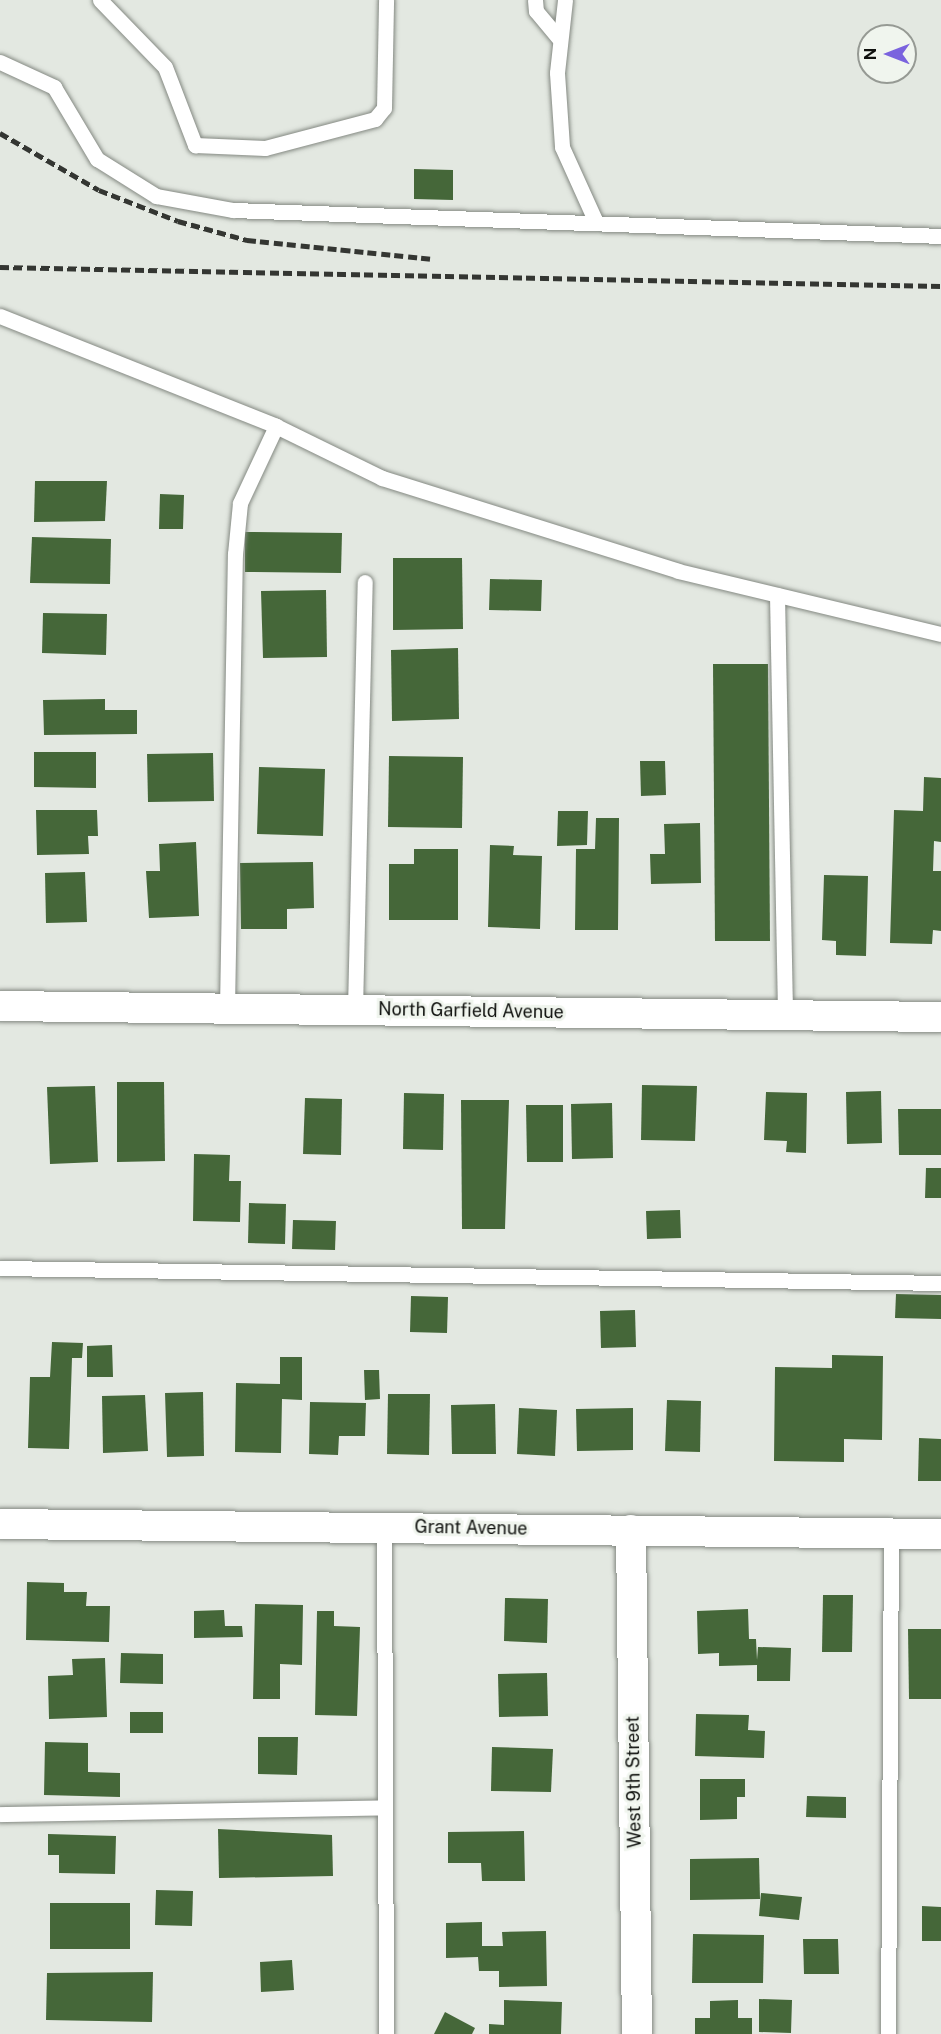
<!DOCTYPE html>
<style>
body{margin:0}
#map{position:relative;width:941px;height:2034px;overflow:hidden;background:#e3e8e1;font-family:"Public Sans",sans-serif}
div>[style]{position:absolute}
.building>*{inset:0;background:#456739}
.roads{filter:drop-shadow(0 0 2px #848982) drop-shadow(0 0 2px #848982)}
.service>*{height:15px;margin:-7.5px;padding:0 7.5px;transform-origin:7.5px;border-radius:7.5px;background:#fff}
.minor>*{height:30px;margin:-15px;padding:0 15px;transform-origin:15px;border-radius:15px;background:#fff}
.rail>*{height:4.5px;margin-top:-2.25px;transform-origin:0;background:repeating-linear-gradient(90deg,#343632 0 9px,transparent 0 13.5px)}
span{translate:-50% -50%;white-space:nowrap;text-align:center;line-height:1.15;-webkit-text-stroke:6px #f0f5ee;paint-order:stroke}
.street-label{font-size:18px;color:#0f110e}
.north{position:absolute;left:857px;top:24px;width:60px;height:60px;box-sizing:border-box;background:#f0f5ee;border:2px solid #969a94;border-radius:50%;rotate:270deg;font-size:16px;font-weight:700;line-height:24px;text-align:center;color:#0f110e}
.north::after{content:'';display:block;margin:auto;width:21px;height:27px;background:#7a63de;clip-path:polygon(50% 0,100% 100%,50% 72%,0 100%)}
</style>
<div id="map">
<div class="building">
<div style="clip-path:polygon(414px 169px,453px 170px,453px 200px,414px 199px)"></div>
<div style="clip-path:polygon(35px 481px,107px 481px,105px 521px,34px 522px)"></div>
<div style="clip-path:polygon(160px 494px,184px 495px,183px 529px,159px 529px)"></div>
<div style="clip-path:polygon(245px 532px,342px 533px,341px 573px,245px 572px)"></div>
<div style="clip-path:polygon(32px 537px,111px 539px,110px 584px,30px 583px)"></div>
<div style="clip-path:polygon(393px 558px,462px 558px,463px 629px,393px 630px)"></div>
<div style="clip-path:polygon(490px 579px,542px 580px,541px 611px,489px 610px)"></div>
<div style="clip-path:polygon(326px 590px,327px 657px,263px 658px,261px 591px)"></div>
<div style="clip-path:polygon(43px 613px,107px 614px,106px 655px,42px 653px)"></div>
<div style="clip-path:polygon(458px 648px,459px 719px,392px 721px,391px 650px)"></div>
<div style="clip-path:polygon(713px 664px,768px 664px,770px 941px,715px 941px)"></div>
<div style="clip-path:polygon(105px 699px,105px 710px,137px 710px,137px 734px,44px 735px,43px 700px)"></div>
<div style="clip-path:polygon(34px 752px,96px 752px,96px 788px,34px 787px)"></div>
<div style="clip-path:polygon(213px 753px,214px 801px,148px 802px,147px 754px)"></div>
<div style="clip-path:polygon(389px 756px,463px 757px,462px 828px,388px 827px)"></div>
<div style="clip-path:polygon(640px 761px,665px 761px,666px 795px,641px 796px)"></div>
<div style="clip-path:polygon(259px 767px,325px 769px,323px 836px,257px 834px)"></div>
<div style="clip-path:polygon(924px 777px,941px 778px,941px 842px,934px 841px,933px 871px,941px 871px,941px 931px,933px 930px,932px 944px,890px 943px,894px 810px,923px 811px)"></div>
<div style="clip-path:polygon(36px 810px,97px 810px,98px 836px,88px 836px,89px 854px,37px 855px)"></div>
<div style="clip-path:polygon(558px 811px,588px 811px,587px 845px,557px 846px)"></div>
<div style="clip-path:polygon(596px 818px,619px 818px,618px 930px,575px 930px,576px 849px,595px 849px)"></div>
<div style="clip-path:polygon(700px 823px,701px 883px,651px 884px,650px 854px,665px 854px,664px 824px)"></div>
<div style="clip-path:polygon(196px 842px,199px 916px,149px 918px,146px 871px,160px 871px,159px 844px)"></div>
<div style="clip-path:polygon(490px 845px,514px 846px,513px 855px,542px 856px,540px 929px,488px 927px)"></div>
<div style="clip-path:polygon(414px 849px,458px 849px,458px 920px,389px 920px,389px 864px,414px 864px)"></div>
<div style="clip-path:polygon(313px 862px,314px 908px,287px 909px,287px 929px,241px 929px,240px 863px)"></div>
<div style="clip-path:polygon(85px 872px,87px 922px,46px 923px,45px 873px)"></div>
<div style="clip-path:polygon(824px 875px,868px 876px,866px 956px,836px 955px,836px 941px,822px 940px)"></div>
<div style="clip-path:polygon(117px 1082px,164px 1082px,165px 1161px,117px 1162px)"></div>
<div style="clip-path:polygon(642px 1085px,697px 1086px,695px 1141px,641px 1140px)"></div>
<div style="clip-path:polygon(95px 1086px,98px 1162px,50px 1164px,47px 1087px)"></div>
<div style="clip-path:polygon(881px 1091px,882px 1143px,847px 1144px,846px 1092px)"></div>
<div style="clip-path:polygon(766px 1092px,807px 1093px,806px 1153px,786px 1152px,787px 1141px,764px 1140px)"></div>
<div style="clip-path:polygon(404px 1093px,444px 1094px,443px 1150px,403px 1149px)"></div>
<div style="clip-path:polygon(305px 1098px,342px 1099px,341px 1155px,303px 1154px)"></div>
<div style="clip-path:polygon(461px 1100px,509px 1100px,505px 1229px,462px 1229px)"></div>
<div style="clip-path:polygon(612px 1103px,613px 1158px,572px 1159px,571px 1104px)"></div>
<div style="clip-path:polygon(526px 1105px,563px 1105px,563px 1162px,527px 1162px)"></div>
<div style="clip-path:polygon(898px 1109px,941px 1109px,941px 1155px,899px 1155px)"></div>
<div style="clip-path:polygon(194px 1154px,230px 1155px,229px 1181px,241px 1181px,240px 1222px,193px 1221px)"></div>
<div style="clip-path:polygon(926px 1168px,941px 1168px,941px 1198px,925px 1198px)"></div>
<div style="clip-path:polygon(249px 1203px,286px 1204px,285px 1244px,248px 1243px)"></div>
<div style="clip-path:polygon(680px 1210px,681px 1238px,647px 1239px,646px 1211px)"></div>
<div style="clip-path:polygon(293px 1220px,336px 1221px,335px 1250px,292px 1249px)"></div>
<div style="clip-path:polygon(896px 1294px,941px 1295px,941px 1319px,895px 1318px)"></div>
<div style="clip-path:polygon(411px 1296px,448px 1297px,447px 1333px,410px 1332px)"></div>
<div style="clip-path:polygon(635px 1310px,636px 1347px,601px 1348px,600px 1311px)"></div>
<div style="clip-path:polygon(52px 1342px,83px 1343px,82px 1358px,72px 1358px,69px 1449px,28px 1448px,30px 1377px,50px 1377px)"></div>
<div style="clip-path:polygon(112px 1345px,113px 1377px,87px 1377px,87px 1346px)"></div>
<div style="clip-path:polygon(832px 1355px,883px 1356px,882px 1440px,844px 1439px,844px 1462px,774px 1461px,775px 1367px,832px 1368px)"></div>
<div style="clip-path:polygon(280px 1357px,302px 1357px,302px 1400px,282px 1399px,281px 1453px,235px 1452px,236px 1383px,280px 1384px)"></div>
<div style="clip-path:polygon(364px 1370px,379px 1370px,380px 1399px,365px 1400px)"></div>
<div style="clip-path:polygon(203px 1392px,204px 1456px,167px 1457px,165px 1393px)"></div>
<div style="clip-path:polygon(388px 1394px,430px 1394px,429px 1455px,387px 1454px)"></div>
<div style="clip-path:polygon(145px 1395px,148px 1451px,103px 1453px,102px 1396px)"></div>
<div style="clip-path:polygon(667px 1400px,701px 1401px,700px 1452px,665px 1451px)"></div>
<div style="clip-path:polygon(310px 1402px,366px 1403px,365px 1436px,339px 1436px,338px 1455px,309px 1454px)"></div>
<div style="clip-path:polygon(495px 1404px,496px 1454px,452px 1454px,451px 1405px)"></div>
<div style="clip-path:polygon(519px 1408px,557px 1410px,555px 1456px,517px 1454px)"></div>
<div style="clip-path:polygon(633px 1408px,633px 1450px,577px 1451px,576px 1409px)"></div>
<div style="clip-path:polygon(919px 1438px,941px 1439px,941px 1481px,918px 1481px)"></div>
<div style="clip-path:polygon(27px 1582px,64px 1583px,64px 1592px,87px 1592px,86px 1606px,110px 1606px,109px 1642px,26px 1640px)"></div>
<div style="clip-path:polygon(823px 1595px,853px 1595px,852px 1652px,822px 1652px)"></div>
<div style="clip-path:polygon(505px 1598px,548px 1599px,547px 1643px,504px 1641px)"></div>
<div style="clip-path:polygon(255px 1604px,303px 1605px,302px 1665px,280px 1664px,280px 1699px,253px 1699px)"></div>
<div style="clip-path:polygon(748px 1609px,749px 1639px,756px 1639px,757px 1660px,758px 1647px,791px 1648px,790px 1681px,757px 1681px,757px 1665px,719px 1666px,719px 1653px,698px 1654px,697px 1611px)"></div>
<div style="clip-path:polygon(224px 1610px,225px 1626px,242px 1626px,243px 1637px,194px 1638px,194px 1611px)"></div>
<div style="clip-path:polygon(317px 1611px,334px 1611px,334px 1626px,360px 1627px,357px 1716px,315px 1715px)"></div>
<div style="clip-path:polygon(908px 1629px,941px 1629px,941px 1699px,909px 1699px)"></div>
<div style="clip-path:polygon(121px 1653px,163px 1654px,163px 1684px,120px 1683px)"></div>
<div style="clip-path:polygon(105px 1658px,107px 1717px,49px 1719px,48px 1676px,73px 1675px,72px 1659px)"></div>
<div style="clip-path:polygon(547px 1673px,548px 1716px,499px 1717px,498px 1674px)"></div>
<div style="clip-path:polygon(130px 1712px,163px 1712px,163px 1733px,130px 1733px)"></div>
<div style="clip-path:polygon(696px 1714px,749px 1715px,748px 1730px,765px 1731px,764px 1758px,695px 1756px)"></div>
<div style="clip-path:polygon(258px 1737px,298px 1737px,297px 1775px,258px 1774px)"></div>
<div style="clip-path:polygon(45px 1742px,88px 1743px,88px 1772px,120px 1773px,120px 1797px,44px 1795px)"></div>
<div style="clip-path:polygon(492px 1747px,553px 1749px,551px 1792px,491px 1791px)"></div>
<div style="clip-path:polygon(700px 1779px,745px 1779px,745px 1797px,737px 1797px,737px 1819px,700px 1820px)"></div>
<div style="clip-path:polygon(807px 1796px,846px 1797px,846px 1818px,806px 1817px)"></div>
<div style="clip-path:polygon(218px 1829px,332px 1835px,333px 1876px,219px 1878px)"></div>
<div style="clip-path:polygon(524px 1831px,525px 1881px,482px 1881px,481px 1863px,448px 1863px,448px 1832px)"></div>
<div style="clip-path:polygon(48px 1834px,116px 1836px,115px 1874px,59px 1873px,59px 1855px,48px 1855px)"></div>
<div style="clip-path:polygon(759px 1858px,760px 1899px,690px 1900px,690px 1859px)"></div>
<div style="clip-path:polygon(156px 1890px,193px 1891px,192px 1926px,155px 1925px)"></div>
<div style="clip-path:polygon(761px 1893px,802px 1897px,799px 1920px,759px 1916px)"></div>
<div style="clip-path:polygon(50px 1903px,130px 1903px,130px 1949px,50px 1949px)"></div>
<div style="clip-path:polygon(922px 1906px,941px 1907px,941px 1941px,922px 1941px)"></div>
<div style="clip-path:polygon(482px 1922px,482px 1946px,503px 1946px,502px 1932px,546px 1931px,547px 1986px,499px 1987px,499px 1971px,479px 1971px,478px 1957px,446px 1958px,446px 1923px)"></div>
<div style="clip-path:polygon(693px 1934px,764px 1935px,763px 1983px,692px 1983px)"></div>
<div style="clip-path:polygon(803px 1939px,838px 1939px,839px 1974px,804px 1974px)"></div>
<div style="clip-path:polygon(292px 1960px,294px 1990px,261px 1992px,260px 1962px)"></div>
<div style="clip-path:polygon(153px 1972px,152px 2022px,46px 2020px,47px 1973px)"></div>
<div style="clip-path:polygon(759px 1999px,792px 2000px,791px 2033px,759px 2032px)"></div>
<div style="clip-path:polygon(504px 2000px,562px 2002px,561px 2034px,489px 2034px,489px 2024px,504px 2025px)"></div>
<div style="clip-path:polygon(738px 2000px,738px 2018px,752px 2018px,752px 2034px,695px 2034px,695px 2018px,710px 2018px,710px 2001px)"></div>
<div style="clip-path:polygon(445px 2012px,475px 2028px,472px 2034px,434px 2034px)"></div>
</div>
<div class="roads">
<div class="service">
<div style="left:100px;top:0;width:93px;rotate:45.9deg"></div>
<div style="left:165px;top:67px;width:84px;rotate:69deg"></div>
<div style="left:195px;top:145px;width:70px;rotate:2.5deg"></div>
<div style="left:265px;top:148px;width:114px;rotate:-14.8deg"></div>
<div style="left:375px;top:119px;width:14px;rotate:-51deg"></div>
<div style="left:384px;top:108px;width:108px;rotate:-88.9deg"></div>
<div style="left:535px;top:0;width:11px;rotate:85deg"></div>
<div style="left:536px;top:11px;width:35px;rotate:50deg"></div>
<div style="left:565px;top:0;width:73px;rotate:96.3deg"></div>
<div style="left:557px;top:73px;width:74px;rotate:86.1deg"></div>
<div style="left:562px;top:147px;width:80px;rotate:65.7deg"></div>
<div style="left:0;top:62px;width:60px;rotate:24.8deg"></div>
<div style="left:54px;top:87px;width:84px;rotate:59.2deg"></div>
<div style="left:97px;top:159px;width:70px;rotate:32.1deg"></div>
<div style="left:156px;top:196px;width:78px;rotate:10.3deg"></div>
<div style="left:233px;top:210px;width:708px;rotate:2.1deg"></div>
<div style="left:0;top:316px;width:297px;rotate:21.7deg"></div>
<div style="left:276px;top:426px;width:118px;rotate:26.1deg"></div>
<div style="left:382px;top:478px;width:310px;rotate:17.4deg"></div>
<div style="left:678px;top:571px;width:270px;rotate:13.5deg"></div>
<div style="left:777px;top:595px;width:420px;rotate:88.9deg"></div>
<div style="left:227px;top:1008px;width:454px;rotate:-89deg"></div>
<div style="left:235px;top:554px;width:51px;rotate:-84.4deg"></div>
<div style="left:240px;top:503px;width:85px;rotate:-64.9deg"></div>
<div style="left:355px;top:1010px;width:428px;rotate:-88.7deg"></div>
<div style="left:0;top:1268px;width:941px;rotate:0.91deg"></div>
<div style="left:384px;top:1527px;width:507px;rotate:89.77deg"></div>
<div style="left:0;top:1814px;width:385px;rotate:-1deg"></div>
<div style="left:888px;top:2034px;width:501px;rotate:-89.66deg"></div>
</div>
<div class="minor">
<div style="left:0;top:1006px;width:941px;rotate:0.67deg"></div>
<div style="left:0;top:1524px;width:941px;rotate:0.61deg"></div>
<div style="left:631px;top:1530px;width:504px;rotate:89.32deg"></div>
</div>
</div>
<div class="rail">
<div style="left:0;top:133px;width:114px;rotate:29.9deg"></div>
<div style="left:99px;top:190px;width:85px;rotate:21.4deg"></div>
<div style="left:178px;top:221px;width:72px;rotate:15.4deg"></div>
<div style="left:247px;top:240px;width:187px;rotate:5.8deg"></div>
<div style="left:0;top:267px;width:941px;rotate:1.16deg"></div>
</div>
<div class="street-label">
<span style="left:471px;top:1011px;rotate:1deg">North Garfield Avenue</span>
<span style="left:471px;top:1528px;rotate:1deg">Grant Avenue</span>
<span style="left:634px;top:1782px;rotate:-91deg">West 9th Street</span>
</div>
<div class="north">N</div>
</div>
